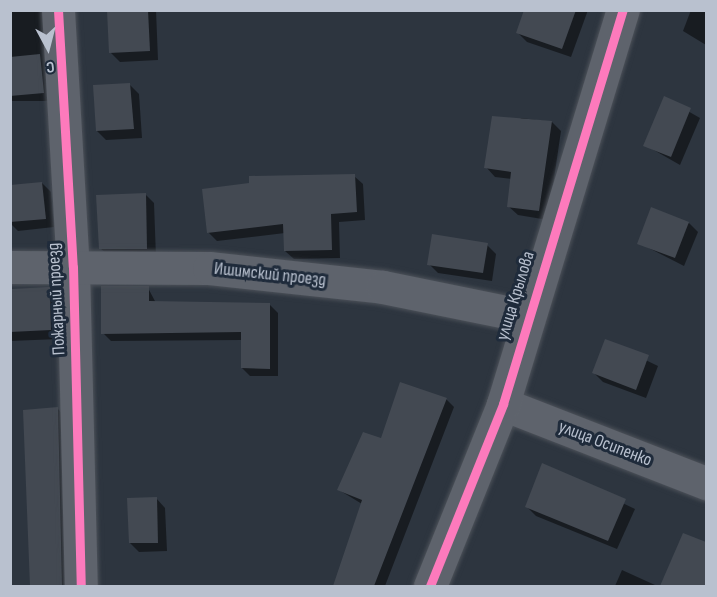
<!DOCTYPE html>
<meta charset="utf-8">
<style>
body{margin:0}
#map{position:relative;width:717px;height:597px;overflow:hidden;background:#2d353f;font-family:"Sofia Sans Condensed",sans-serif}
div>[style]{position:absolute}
.shadow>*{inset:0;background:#0007}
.building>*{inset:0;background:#434952}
.roads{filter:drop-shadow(0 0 2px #4c5159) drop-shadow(0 0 2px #4c5159)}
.minor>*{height:33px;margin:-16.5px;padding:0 16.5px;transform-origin:16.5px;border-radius:16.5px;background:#5e636c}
.cycleway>*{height:9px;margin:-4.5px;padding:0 4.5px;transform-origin:4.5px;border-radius:4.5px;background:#fd7abc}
span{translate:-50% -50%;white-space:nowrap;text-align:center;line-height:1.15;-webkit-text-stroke:6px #1f2b3b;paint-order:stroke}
.street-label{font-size:18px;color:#b9c1cf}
.frame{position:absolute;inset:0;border:12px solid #b9c1cf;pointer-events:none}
.north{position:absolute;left:18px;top:18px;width:60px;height:60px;-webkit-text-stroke:4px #1f2b3b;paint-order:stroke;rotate:173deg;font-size:16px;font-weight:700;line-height:24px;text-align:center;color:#b9c1cf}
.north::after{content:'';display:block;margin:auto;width:21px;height:27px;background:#b9c1cf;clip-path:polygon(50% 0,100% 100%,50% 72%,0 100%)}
</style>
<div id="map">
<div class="shadow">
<div style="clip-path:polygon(10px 10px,44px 10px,52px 101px,10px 101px)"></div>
<div style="clip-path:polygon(109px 10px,156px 10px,158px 60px,120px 62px,111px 53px)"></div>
<div style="clip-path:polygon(526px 10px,588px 10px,571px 57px,527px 42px,518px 33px)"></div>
<div style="clip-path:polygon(691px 10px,706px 10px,706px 45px,683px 31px)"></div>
<div style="clip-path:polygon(130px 85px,139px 94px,142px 138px,106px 140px,97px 131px)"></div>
<div style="clip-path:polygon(665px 98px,700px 118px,680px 165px,645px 145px)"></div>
<div style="clip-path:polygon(521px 118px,552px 122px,561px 131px,548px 220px,518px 215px,508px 206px,512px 179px,495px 177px,486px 167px)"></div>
<div style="clip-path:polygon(354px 176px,363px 184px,365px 220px,339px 222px,340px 258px,294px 259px,285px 251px,285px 233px,217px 241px,208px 232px)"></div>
<div style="clip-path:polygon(42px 183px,51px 192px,54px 227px,18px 231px,10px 223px,10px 186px)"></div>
<div style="clip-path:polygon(145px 194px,154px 203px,156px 257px,110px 257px,100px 248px)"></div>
<div style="clip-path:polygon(689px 223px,698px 232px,684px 266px,639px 243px)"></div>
<div style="clip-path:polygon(487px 245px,496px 254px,492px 281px,438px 273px,429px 264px)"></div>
<div style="clip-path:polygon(148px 288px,156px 303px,270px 305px,278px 313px,278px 376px,250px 376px,242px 368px,242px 340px,111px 341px,103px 333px)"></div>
<div style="clip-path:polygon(49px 289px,58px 298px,59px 339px,10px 341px,10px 290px)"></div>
<div style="clip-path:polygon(606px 341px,658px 366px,646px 398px,603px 382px,594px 373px)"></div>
<div style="clip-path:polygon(446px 399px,454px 407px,385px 586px,335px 586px,362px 504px,339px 490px,382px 440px)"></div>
<div style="clip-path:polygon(57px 408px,67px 418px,71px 586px,10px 586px,31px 586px,25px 411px)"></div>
<div style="clip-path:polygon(543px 465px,635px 509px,617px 549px,536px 516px,527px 507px)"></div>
<div style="clip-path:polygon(156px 498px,165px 508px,167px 551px,139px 552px,130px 543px)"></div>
<div style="clip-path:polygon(684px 535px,706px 544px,706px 586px,662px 585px)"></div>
<div style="clip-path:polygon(622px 570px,655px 585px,657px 586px,615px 586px)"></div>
</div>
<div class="building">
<div style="clip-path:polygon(107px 10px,148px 10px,150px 51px,109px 53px)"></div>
<div style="clip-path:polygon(524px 10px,576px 10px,562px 49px,516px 33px)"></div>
<div style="clip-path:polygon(40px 54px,44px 93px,10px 96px,10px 57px)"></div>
<div style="clip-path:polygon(130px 83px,134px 129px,96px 131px,93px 85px)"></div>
<div style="clip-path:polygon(664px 96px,691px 108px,671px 157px,643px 146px)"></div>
<div style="clip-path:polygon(492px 116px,552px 121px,539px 211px,507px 207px,511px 172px,484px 168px)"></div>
<div style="clip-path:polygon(355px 174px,357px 212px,331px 214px,332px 250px,284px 251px,283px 224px,207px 233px,202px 189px,249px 183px,249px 176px)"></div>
<div style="clip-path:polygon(42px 182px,46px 219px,10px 222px,10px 185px)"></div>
<div style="clip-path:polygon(146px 193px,147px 249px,99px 249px,96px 195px)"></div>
<div style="clip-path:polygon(651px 207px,689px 222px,675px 258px,637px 244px)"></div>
<div style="clip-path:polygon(432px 234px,488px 243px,483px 273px,427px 265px)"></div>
<div style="clip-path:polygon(101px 286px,149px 286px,149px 301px,270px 303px,270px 369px,241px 368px,241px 332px,101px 334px)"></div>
<div style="clip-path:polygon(50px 287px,51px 330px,10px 332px,10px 289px)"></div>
<div style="clip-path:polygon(605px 339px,649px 355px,636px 390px,592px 373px)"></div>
<div style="clip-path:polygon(400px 382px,447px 398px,374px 586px,333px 586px,362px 500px,337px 490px,363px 432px,381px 438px)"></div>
<div style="clip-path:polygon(58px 407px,62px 586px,30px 586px,23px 410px)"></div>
<div style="clip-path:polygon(542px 463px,626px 499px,608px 541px,525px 507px)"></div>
<div style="clip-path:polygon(157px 497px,158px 543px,129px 543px,127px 498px)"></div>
<div style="clip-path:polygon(683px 533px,706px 542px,706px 586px,660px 586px)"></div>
</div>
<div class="roads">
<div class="minor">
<div style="left:58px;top:10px;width:257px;rotate:86.7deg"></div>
<div style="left:73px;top:267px;width:319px;rotate:88.6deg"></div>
<div style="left:10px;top:267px;width:199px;rotate:0.3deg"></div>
<div style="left:209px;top:268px;width:175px;rotate:6.2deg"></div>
<div style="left:383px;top:287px;width:146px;rotate:11.5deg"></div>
<div style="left:503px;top:404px;width:218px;rotate:21.3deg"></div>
<div style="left:430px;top:586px;width:196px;rotate:-68.1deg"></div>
<div style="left:503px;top:404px;width:412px;rotate:-73.1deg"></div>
</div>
</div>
<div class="cycleway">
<div style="left:58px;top:10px;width:257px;rotate:86.7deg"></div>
<div style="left:73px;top:267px;width:319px;rotate:88.6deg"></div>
<div style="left:430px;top:586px;width:196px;rotate:-68.1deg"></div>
<div style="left:503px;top:404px;width:412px;rotate:-73.1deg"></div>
</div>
<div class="street-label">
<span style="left:270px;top:275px;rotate:6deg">Ишимский проезд</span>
<span style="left:516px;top:296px;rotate:-73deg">улица Крылова</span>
<span style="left:57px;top:299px;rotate:-93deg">Пожарный проезд</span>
<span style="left:605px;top:444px;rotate:21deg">улица Осипенко</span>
</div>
<div class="frame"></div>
<div class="north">С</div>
</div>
